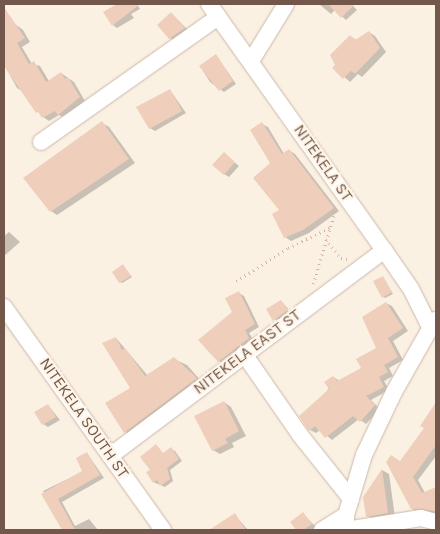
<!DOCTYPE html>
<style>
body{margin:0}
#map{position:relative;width:440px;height:534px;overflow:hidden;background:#fbf1e3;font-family:Karla,sans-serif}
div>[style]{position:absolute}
.shadow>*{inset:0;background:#0003}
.building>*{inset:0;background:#efcfbb}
.path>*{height:2.5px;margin-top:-1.25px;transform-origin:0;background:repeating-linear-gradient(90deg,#d4b29f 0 1px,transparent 0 5px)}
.roads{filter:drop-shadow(0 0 1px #ccb8aa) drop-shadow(0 0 1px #ccb8aa)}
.minor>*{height:16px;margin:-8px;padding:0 8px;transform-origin:8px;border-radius:8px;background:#fff}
span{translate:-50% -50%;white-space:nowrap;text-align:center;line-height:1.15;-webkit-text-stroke:4.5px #fef5e8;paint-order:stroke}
.street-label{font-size:16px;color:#72574a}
.frame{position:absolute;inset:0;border:5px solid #72574a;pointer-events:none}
</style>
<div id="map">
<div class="shadow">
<div style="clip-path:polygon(118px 4px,137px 4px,140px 9px,131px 14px,134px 18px,117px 28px,113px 25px)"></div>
<div style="clip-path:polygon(319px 4px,351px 4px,357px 10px,346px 20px,335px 10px,331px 14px)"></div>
<div style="clip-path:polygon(172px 14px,189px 31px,175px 41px,170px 38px)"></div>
<div style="clip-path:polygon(4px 21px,11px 21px,23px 30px,30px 42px,22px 47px,32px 64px,40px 66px,49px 81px,61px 73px,74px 82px,85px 101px,65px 118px,59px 115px,49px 121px,43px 117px,24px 92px,17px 88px,4px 64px)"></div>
<div style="clip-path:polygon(369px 32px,375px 36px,386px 52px,362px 77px,358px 74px,350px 82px,334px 68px,350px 36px,356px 40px)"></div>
<div style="clip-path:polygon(216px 55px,236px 84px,224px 92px,210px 82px,200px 66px)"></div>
<div style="clip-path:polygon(170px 90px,186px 113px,155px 131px,150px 128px)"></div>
<div style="clip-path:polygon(102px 123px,109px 127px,135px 163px,57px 215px,51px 211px)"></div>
<div style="clip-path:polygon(262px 124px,268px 127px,284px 154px,289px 150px,295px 154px,339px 211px,309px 233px,291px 241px,285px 237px)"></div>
<div style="clip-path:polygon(224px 154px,239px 166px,229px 177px,224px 174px)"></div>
<div style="clip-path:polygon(9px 232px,20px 242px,4px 256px,4px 236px)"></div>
<div style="clip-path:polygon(123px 266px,132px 277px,122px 283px,120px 282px)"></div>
<div style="clip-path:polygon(383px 277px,393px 294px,385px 298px,383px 297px)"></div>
<div style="clip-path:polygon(239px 293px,244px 296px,259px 327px,249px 333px,254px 341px,224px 364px,219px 361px)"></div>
<div style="clip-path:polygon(281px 301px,292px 313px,279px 323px,274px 320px)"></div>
<div style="clip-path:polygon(386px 303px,392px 306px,408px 331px,393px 341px,403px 360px,389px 368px,393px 376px,384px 381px,389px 390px,371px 400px,380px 409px,366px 424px,359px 419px,332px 440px,320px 430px,316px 433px,310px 430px,333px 377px,340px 381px,362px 369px,378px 348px)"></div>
<div style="clip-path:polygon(116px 338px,148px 376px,174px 359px,187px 365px,202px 382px,131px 436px,125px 432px,132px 388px)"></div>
<div style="clip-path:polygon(224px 402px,231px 407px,246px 436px,232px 443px,234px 447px,220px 454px,213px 450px)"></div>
<div style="clip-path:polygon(48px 405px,60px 420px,48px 427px,43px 424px)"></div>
<div style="clip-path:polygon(436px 406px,436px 456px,418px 480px,425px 493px,436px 488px,436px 513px,418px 512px,412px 509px,401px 462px,426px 428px)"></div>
<div style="clip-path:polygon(156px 446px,164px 454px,171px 449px,175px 451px,182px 461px,170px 470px,173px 481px,165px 487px,153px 482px,152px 470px)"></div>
<div style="clip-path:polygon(87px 453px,104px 478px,62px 502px,75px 526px,89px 519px,98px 530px,63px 530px,43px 491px,84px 471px)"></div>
<div style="clip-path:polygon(382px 470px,389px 474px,395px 517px,375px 520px,368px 516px)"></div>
<div style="clip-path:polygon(303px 514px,316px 527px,311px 530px,297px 530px,291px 522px)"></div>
<div style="clip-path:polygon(235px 515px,248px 530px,216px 530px,214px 528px)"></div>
</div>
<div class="building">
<div style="clip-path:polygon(117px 4px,140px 4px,112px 26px,103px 12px)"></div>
<div style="clip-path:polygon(328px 4px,355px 4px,341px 18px)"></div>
<div style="clip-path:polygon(4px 7px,25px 38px,17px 43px,29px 64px,34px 61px,46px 82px,61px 72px,65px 79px,68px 77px,80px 97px,58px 115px,55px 111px,42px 118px,38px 112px,36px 113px,4px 66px)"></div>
<div style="clip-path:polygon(171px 12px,185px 28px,169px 39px,157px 25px)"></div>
<div style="clip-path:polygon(369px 31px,380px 48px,355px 74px,351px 71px,343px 79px,332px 68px,335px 65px,330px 55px,350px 35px,355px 40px)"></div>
<div style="clip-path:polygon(216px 54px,233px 81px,219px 91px,199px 66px)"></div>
<div style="clip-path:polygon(170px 89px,182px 111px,149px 129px,136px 107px)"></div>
<div style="clip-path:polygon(102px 121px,129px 159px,50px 212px,23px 178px)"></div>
<div style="clip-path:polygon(262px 122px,282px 154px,289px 149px,334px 208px,303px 230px,284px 238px,272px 214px,279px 210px,253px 178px,270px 163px,250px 130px)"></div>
<div style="clip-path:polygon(224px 152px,235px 162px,224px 175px,212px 165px)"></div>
<div style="clip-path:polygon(123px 264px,131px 276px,119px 283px,112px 272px)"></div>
<div style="clip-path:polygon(383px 276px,392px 292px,382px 298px,373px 281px)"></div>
<div style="clip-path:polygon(239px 291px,255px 324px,245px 330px,249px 338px,218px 362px,198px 340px,232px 312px,225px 298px)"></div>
<div style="clip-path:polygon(281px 300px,288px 310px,273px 321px,266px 309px)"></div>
<div style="clip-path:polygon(386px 302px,403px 328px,388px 338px,398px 357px,384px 365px,388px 372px,379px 377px,384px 387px,366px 396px,375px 405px,360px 422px,353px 416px,325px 438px,315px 426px,309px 431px,299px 416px,329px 389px,324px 382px,333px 376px,337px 381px,361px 368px,356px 359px,376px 348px,362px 317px)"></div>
<div style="clip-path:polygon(116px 337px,122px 350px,125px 348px,145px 376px,174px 357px,197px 378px,124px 433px,105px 403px,130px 388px,102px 343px)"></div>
<div style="clip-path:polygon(224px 401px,239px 431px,225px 439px,228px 443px,212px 451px,194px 416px)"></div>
<div style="clip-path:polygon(436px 402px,436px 445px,413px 477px,422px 493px,436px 487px,436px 511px,411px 509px,386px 462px,391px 455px,400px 461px,424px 428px,420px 426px)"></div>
<div style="clip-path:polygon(48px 404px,56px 417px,42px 425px,34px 412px)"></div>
<div style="clip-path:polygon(156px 444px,163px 453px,171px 447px,179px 459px,167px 468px,170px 479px,160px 486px,157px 480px,153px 483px,146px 472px,150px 470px,140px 457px)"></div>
<div style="clip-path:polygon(87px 452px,100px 475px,58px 499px,75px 530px,62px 530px,41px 494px,82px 471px,76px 458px)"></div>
<div style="clip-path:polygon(382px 469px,388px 513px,366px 517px,363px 497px)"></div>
<div style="clip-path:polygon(303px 512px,312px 524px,303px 530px,296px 530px,290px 522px)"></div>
<div style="clip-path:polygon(235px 513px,246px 530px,209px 530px)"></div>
</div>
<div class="path">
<div style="left:326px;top:239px;width:24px;rotate:52deg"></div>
<div style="left:341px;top:258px;width:6px;rotate:9deg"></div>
<div style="left:236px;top:281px;width:62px;rotate:-32.4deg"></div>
<div style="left:288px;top:248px;width:46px;rotate:-26deg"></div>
<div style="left:313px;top:284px;width:79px;rotate:-73.2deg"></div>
</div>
<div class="roads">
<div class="minor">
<div style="left:209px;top:4px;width:302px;rotate:54.6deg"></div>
<div style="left:384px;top:250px;width:47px;rotate:55.3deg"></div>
<div style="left:411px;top:289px;width:42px;rotate:63.4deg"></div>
<div style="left:251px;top:61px;width:67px;rotate:-58.4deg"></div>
<div style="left:41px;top:142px;width:217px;rotate:-35.2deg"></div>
<div style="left:4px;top:307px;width:274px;rotate:54.5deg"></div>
<div style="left:244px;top:354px;width:98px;rotate:55.3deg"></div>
<div style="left:300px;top:435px;width:82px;rotate:51.4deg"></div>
<div style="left:110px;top:456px;width:343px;rotate:-36.9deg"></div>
<div style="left:322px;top:530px;width:28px;rotate:-32deg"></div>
<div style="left:346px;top:530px;width:15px;rotate:-90deg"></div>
<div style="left:346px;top:515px;width:63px;rotate:-73.3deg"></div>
<div style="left:364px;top:455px;width:70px;rotate:-64.5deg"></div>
<div style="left:394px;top:392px;width:83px;rotate:-60.3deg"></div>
<div style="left:346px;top:530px;width:76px;rotate:-9.1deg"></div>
<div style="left:421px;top:518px;width:16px;rotate:15deg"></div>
</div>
</div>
<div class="street-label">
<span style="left:323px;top:163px;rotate:55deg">NITEKELA ST</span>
<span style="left:247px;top:352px;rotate:-37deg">NITEKELA EAST ST</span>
<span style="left:84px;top:418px;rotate:55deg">NITEKELA SOUTH ST</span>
</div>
<div class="frame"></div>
</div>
